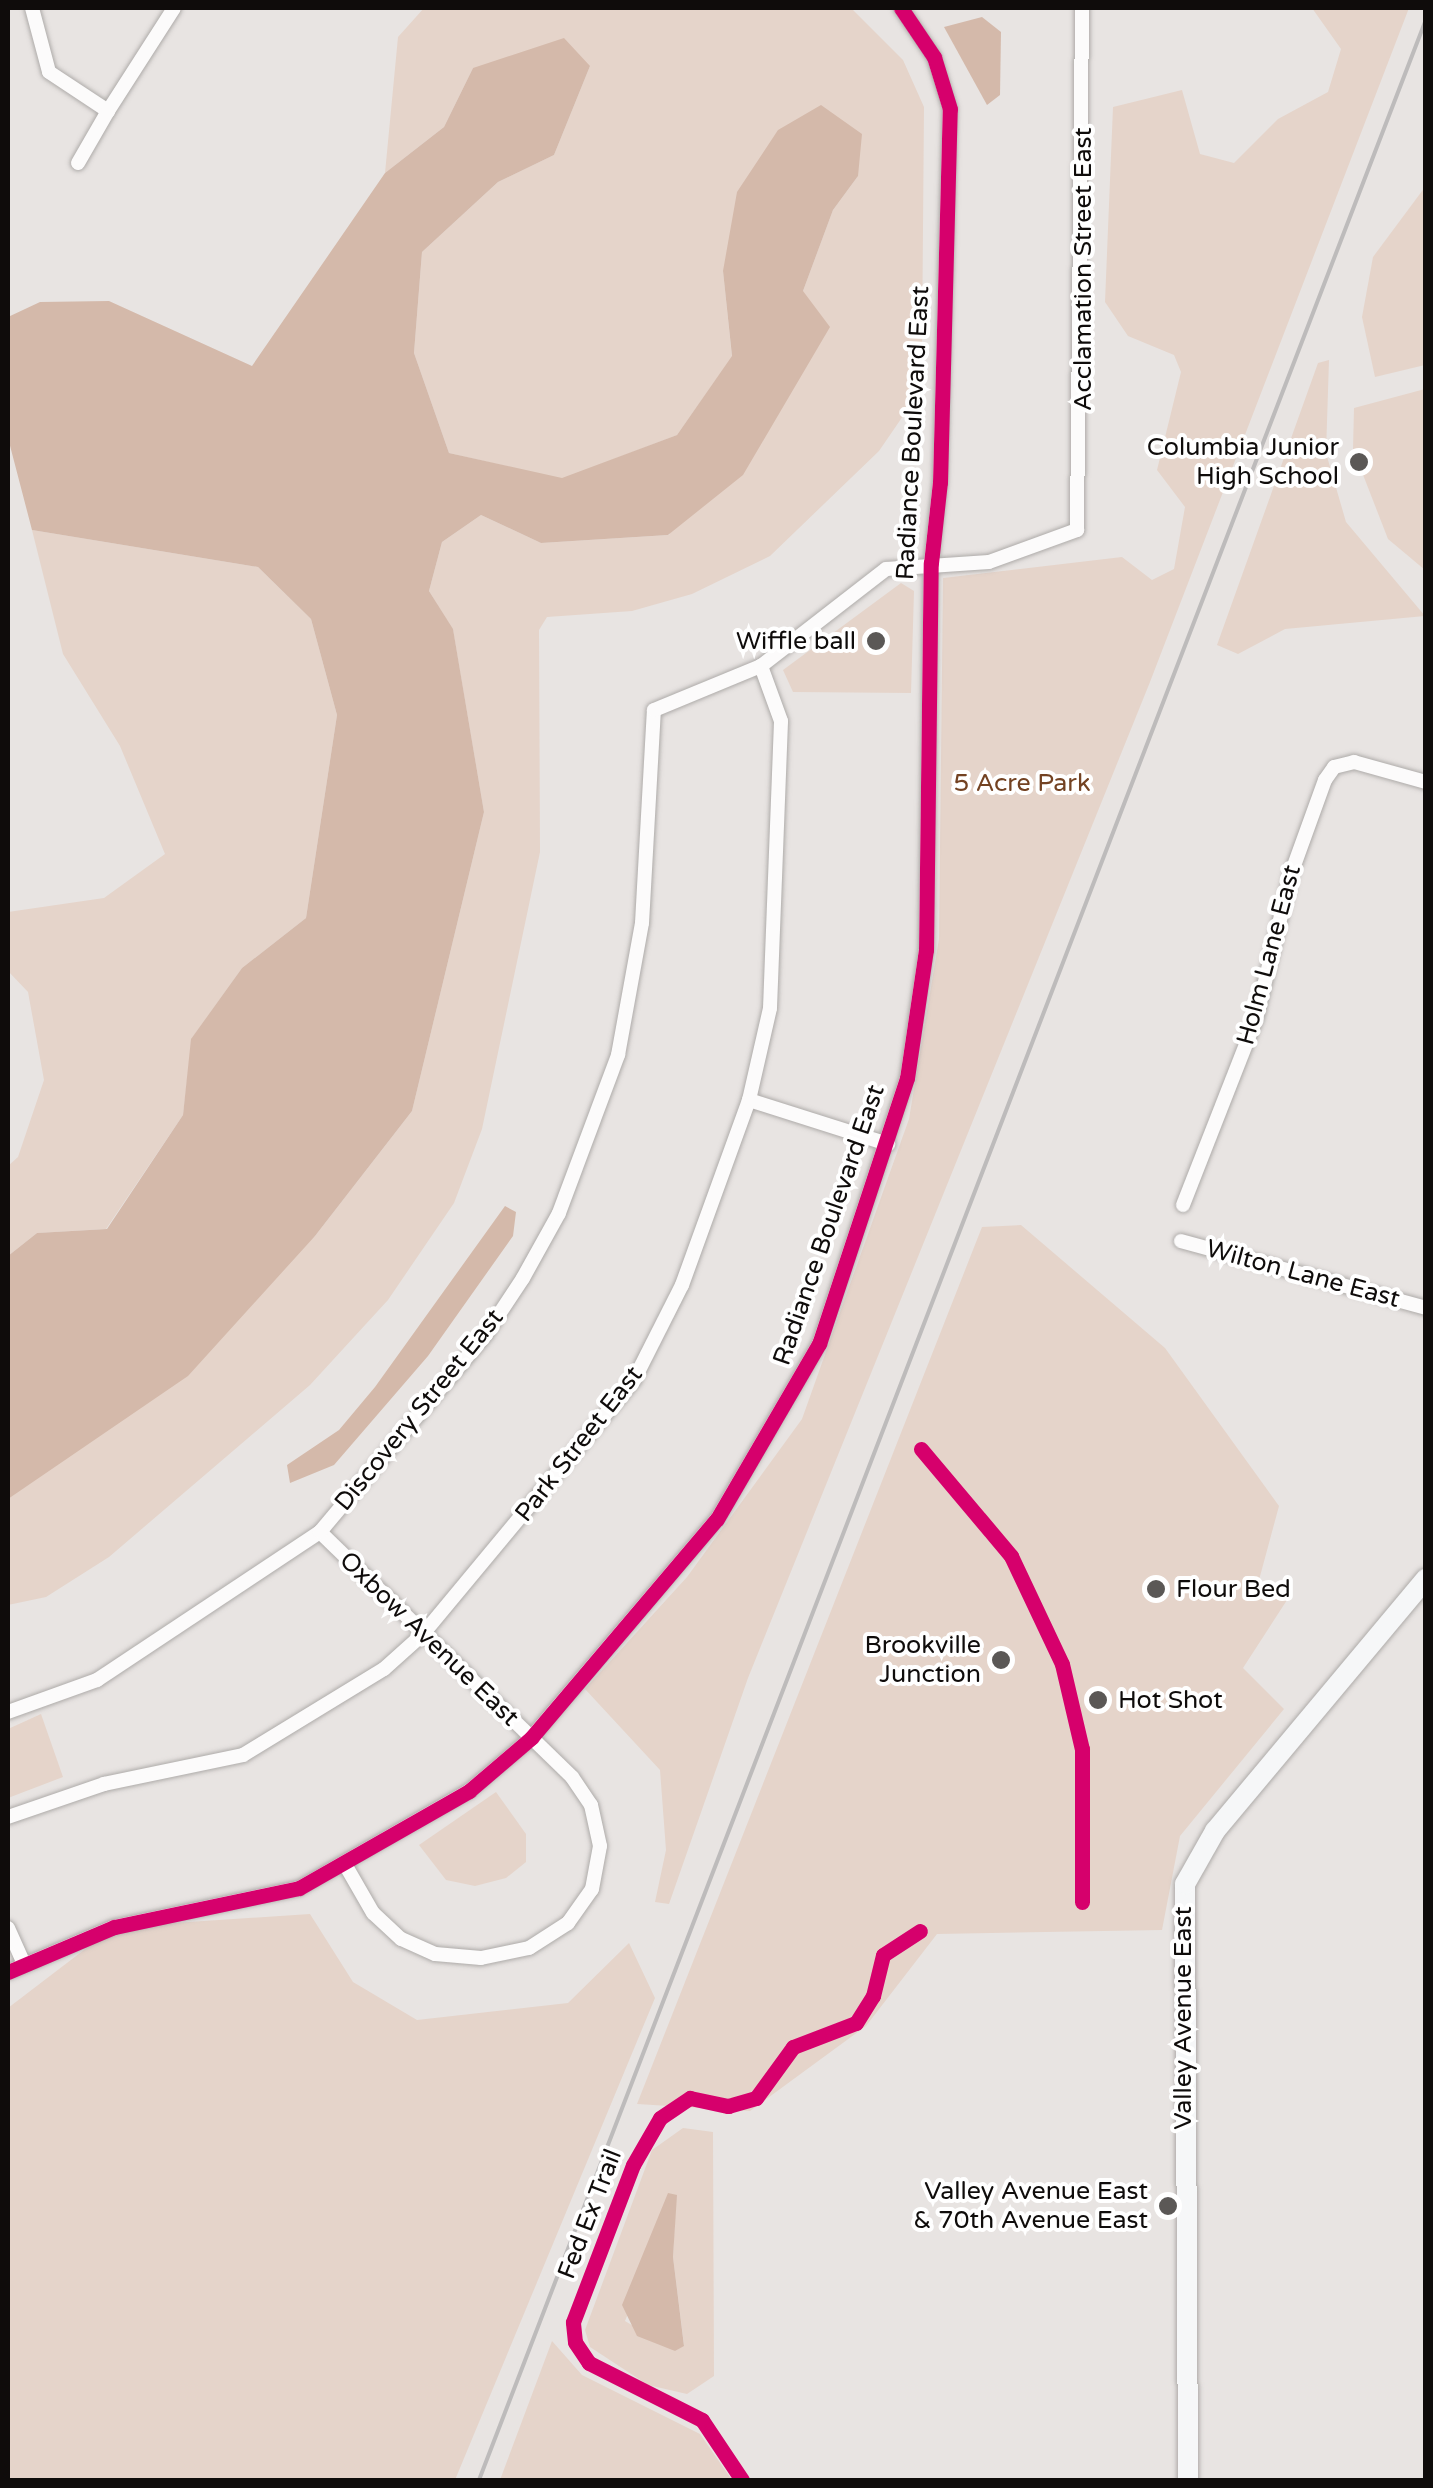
<!DOCTYPE html>
<style>
body{margin:0}
#map{position:relative;width:1433px;height:2488px;overflow:hidden;background:#e8e4e2;font-family:"Varela Round",sans-serif}
div>[style]{position:absolute}
.green>*{inset:0;background:#e5d4ca}
.water>*{inset:0;background:#d4b9aa}
.roads{filter:drop-shadow(0 0 2px #aeaba9) drop-shadow(0 0 2px #aeaba9)}
.minor>*{height:14px;margin:-7px;padding:0 7px;transform-origin:7px;border-radius:7px;background:#fcfbfb}
.secondary>*{height:20px;margin:-10px;padding:0 10px;transform-origin:10px;border-radius:10px;background:#f6f7f8}
.rail>*{height:4px;margin:-2px;padding:0 2px;transform-origin:2px;border-radius:2px;background:#bdbbbb}
.cycleway>*{height:15px;margin:-7.5px;padding:0 7.5px;transform-origin:7.5px;border-radius:7.5px;background:#d6006c}
.dots>*{width:28px;height:28px;translate:-50% -50%;box-sizing:border-box;border:5px solid #fff;border-radius:50%}
span{translate:-50% -50%;white-space:nowrap;text-align:center;line-height:1.15;-webkit-text-stroke:8px #fff;paint-order:stroke}
.street-label{font-size:25px;color:#0f0c0b}
.poi-label{font-size:25px;color:#0f0c0b}
.right{translate:-100% -50%;text-align:right}
.left{translate:0 -50%;text-align:left}
.park-label{font-size:25px;color:#734222}
.frame{position:absolute;inset:0;border:10px solid #0f0c0b;pointer-events:none}
</style>
<div id="map">
<div class="green">
<div style="clip-path:polygon(424px 8px,851px 8px,903px 60px,924px 107px,922px 350px,914px 400px,879px 451px,770px 556px,692px 594px,632px 611px,547px 617px,539px 630px,540px 852px,482px 1129px,454px 1203px,388px 1300px,310px 1385px,109px 1557px,46px 1597px,8px 1605px,8px 1499px,315px 1236px,412px 1111px,484px 812px,453px 630px,429px 591px,442px 542px,481px 515px,541px 543px,669px 535px,803px 291px,833px 210px,858px 176px,723px 271px,732px 357px,677px 435px,562px 479px,449px 453px,414px 353px,422px 252px,498px 182px,554px 155px,590px 66px,473px 68px,444px 127px,385px 173px,398px 37px)"></div>
<div style="clip-path:polygon(1312px 8px,1409px 8px,1150px 682px,748px 1678px,669px 1904px,655px 1902px,666px 1850px,660px 1770px,585px 1689px,687px 1577px,802px 1419px,909px 1119px,939px 939px,943px 578px,1122px 557px,1152px 580px,1174px 569px,1185px 507px,1157px 470px,1181px 372px,1174px 355px,1128px 336px,1105px 302px,1113px 107px,1182px 90px,1200px 154px,1234px 163px,1278px 119px,1328px 92px,1341px 49px)"></div>
<div style="clip-path:polygon(1425px 187px,1425px 365px,1375px 377px,1362px 317px,1373px 257px)"></div>
<div style="clip-path:polygon(1329px 360px,1326px 453px,1346px 522px,1425px 616px,1285px 629px,1238px 654px,1217px 645px,1318px 363px)"></div>
<div style="clip-path:polygon(1425px 389px,1426px 389px,1425px 570px,1388px 539px,1353px 449px,1354px 408px)"></div>
<div style="clip-path:polygon(32px 530px,258px 567px,311px 619px,337px 715px,306px 918px,242px 968px,192px 1038px,183px 1115px,106px 1229px,37px 1233px,8px 1256px,8px 1166px,18px 1157px,44px 1080px,28px 992px,8px 971px,8px 912px,104px 898px,165px 854px,120px 746px,63px 654px)"></div>
<div style="clip-path:polygon(901px 583px,914px 591px,911px 693px,793px 692px,783px 670px)"></div>
<div style="clip-path:polygon(1021px 1225px,1165px 1348px,1279px 1506px,1259px 1580px,1289px 1597px,1243px 1668px,1284px 1709px,1180px 1836px,1162px 1930px,937px 1934px,866px 2026px,750px 2111px,637px 2104px,982px 1227px)"></div>
<div style="clip-path:polygon(41px 1714px,63px 1777px,8px 1798px,8px 1729px)"></div>
<div style="clip-path:polygon(496px 1792px,526px 1834px,526px 1862px,506px 1878px,475px 1886px,446px 1880px,419px 1845px)"></div>
<div style="clip-path:polygon(310px 1914px,353px 1982px,417px 2020px,568px 2003px,629px 1943px,655px 1998px,455px 2480px,8px 2480px,8px 2008px,114px 1927px)"></div>
<div style="clip-path:polygon(evenodd,683px 2128px,713px 2132px,714px 2376px,687px 2394px,648px 2385px,590px 2347px,585px 2330px,652px 2150px,683px 2128px,676px 2195px,673px 2257px,684px 2345px,675px 2351px,625px 2321px,676px 2195px)"></div>
<div style="clip-path:polygon(552px 2341px,582px 2375px,700px 2434px,732px 2480px,500px 2480px)"></div>
</div>
<div class="water">
<div style="clip-path:polygon(982px 17px,1001px 32px,1000px 95px,987px 105px,944px 27px)"></div>
<div style="clip-path:polygon(564px 38px,590px 66px,554px 155px,498px 182px,422px 252px,414px 353px,449px 453px,562px 478px,677px 435px,732px 356px,723px 271px,737px 192px,778px 130px,821px 105px,862px 134px,858px 176px,833px 210px,803px 291px,830px 327px,743px 475px,668px 535px,541px 543px,481px 515px,442px 542px,429px 591px,453px 629px,484px 812px,412px 1111px,315px 1236px,188px 1376px,8px 1499px,8px 1256px,37px 1233px,107px 1229px,183px 1115px,191px 1039px,242px 968px,306px 918px,337px 715px,311px 619px,258px 567px,32px 530px,8px 438px,8px 317px,40px 302px,109px 301px,252px 366px,385px 173px,444px 127px,473px 68px)"></div>
<div style="clip-path:polygon(505px 1206px,516px 1212px,513px 1236px,428px 1356px,334px 1465px,290px 1483px,287px 1465px,339px 1430px,375px 1387px)"></div>
<div style="clip-path:polygon(668px 2193px,677px 2195px,673px 2257px,684px 2346px,675px 2351px,637px 2336px,622px 2305px)"></div>
</div>
<div class="roads">
<div class="minor">
<div style="left:32px;top:8px;width:66px;rotate:75.1deg"></div>
<div style="left:49px;top:72px;width:71px;rotate:33.5deg"></div>
<div style="left:108px;top:111px;width:122px;rotate:-57.3deg"></div>
<div style="left:78px;top:163px;width:60px;rotate:-60deg"></div>
<div style="left:749px;top:1100px;width:146px;rotate:17.6deg"></div>
<div style="left:1183px;top:1205px;width:200px;rotate:-68.6deg"></div>
<div style="left:1256px;top:1019px;width:149px;rotate:-76.4deg"></div>
<div style="left:1291px;top:874px;width:100px;rotate:-70.1deg"></div>
<div style="left:1325px;top:780px;width:16px;rotate:-55deg"></div>
<div style="left:1334px;top:767px;width:21px;rotate:-14deg"></div>
<div style="left:1354px;top:762px;width:75px;rotate:15.5deg"></div>
<div style="left:1181px;top:1241px;width:254px;rotate:15.3deg"></div>
<div style="left:320px;top:1532px;width:351px;rotate:44.2deg"></div>
<div style="left:572px;top:1777px;width:34px;rotate:56deg"></div>
<div style="left:591px;top:1805px;width:42px;rotate:77.6deg"></div>
<div style="left:600px;top:1846px;width:44px;rotate:100.5deg"></div>
<div style="left:592px;top:1889px;width:42px;rotate:125.2deg"></div>
<div style="left:568px;top:1923px;width:46px;rotate:147.3deg"></div>
<div style="left:529px;top:1948px;width:49px;rotate:168.2deg"></div>
<div style="left:481px;top:1958px;width:46px;rotate:-175deg"></div>
<div style="left:435px;top:1954px;width:37px;rotate:-156deg"></div>
<div style="left:401px;top:1939px;width:38px;rotate:-137deg"></div>
<div style="left:373px;top:1913px;width:54px;rotate:-119.9deg"></div>
<div style="left:8px;top:1712px;width:95px;rotate:-19.8deg"></div>
<div style="left:97px;top:1680px;width:268px;rotate:-33.6deg"></div>
<div style="left:320px;top:1532px;width:258px;rotate:-50deg"></div>
<div style="left:486px;top:1334px;width:67px;rotate:-56.5deg"></div>
<div style="left:523px;top:1278px;width:74px;rotate:-61deg"></div>
<div style="left:559px;top:1213px;width:169px;rotate:-69.5deg"></div>
<div style="left:618px;top:1055px;width:134px;rotate:-79.7deg"></div>
<div style="left:642px;top:923px;width:213px;rotate:-86.8deg"></div>
<div style="left:654px;top:710px;width:116px;rotate:-22.4deg"></div>
<div style="left:761px;top:666px;width:158px;rotate:-37.8deg"></div>
<div style="left:886px;top:569px;width:103px;rotate:-3.9deg"></div>
<div style="left:989px;top:562px;width:94px;rotate:-20deg"></div>
<div style="left:1077px;top:530px;width:522px;rotate:-89.45deg"></div>
<div style="left:8px;top:1817px;width:102px;rotate:-19deg"></div>
<div style="left:104px;top:1784px;width:142px;rotate:-11.8deg"></div>
<div style="left:243px;top:1755px;width:165px;rotate:-31.4deg"></div>
<div style="left:384px;top:1669px;width:52px;rotate:-41.9deg"></div>
<div style="left:423px;top:1634px;width:330px;rotate:-50.3deg"></div>
<div style="left:634px;top:1380px;width:106px;rotate:-63.2deg"></div>
<div style="left:682px;top:1285px;width:197px;rotate:-70.1deg"></div>
<div style="left:749px;top:1100px;width:94px;rotate:-77.1deg"></div>
<div style="left:770px;top:1008px;width:287px;rotate:-87.8deg"></div>
<div style="left:781px;top:721px;width:59px;rotate:-110deg"></div>
<div style="left:8px;top:1928px;width:36px;rotate:66deg"></div>
<div style="left:8px;top:1972px;width:115px;rotate:-23deg"></div>
<div style="left:114px;top:1927px;width:189px;rotate:-11.9deg"></div>
<div style="left:299px;top:1888px;width:196px;rotate:-29.7deg"></div>
<div style="left:469px;top:1791px;width:82px;rotate:-40.5deg"></div>
<div style="left:531px;top:1738px;width:287px;rotate:-49.7deg"></div>
<div style="left:717px;top:1519px;width:203px;rotate:-59.8deg"></div>
<div style="left:819px;top:1344px;width:280px;rotate:-71.7deg"></div>
<div style="left:907px;top:1078px;width:129px;rotate:-81.6deg"></div>
<div style="left:926px;top:950px;width:387px;rotate:-89.3deg"></div>
<div style="left:931px;top:563px;width:81px;rotate:-83.7deg"></div>
<div style="left:940px;top:482px;width:373px;rotate:-88.5deg"></div>
<div style="left:950px;top:109px;width:54px;rotate:-107.1deg"></div>
<div style="left:934px;top:57px;width:59px;rotate:-124deg"></div>
</div>
<div class="secondary">
<div style="left:1188px;top:2480px;width:596px;rotate:-90.29deg"></div>
<div style="left:1185px;top:1884px;width:61px;rotate:-60.5deg"></div>
<div style="left:1215px;top:1831px;width:329px;rotate:-50.1deg"></div>
</div>
</div>
<div class="rail">
<div style="left:479px;top:2480px;width:2637px;rotate:-68.95deg"></div>
</div>
<div class="cycleway">
<div style="left:921px;top:1449px;width:140px;rotate:49.9deg"></div>
<div style="left:1011px;top:1556px;width:119px;rotate:64.7deg"></div>
<div style="left:1062px;top:1664px;width:87px;rotate:76.8deg"></div>
<div style="left:1082px;top:1749px;width:153px;rotate:90deg"></div>
<div style="left:8px;top:1972px;width:115px;rotate:-23deg"></div>
<div style="left:114px;top:1927px;width:189px;rotate:-11.9deg"></div>
<div style="left:299px;top:1888px;width:196px;rotate:-29.7deg"></div>
<div style="left:469px;top:1791px;width:82px;rotate:-40.5deg"></div>
<div style="left:531px;top:1738px;width:287px;rotate:-49.7deg"></div>
<div style="left:717px;top:1519px;width:203px;rotate:-59.8deg"></div>
<div style="left:819px;top:1344px;width:280px;rotate:-71.7deg"></div>
<div style="left:907px;top:1078px;width:129px;rotate:-81.6deg"></div>
<div style="left:926px;top:950px;width:387px;rotate:-89.3deg"></div>
<div style="left:931px;top:563px;width:81px;rotate:-83.7deg"></div>
<div style="left:940px;top:482px;width:373px;rotate:-88.5deg"></div>
<div style="left:950px;top:109px;width:54px;rotate:-107.1deg"></div>
<div style="left:934px;top:57px;width:59px;rotate:-124deg"></div>
<div style="left:742px;top:2480px;width:72px;rotate:-123.7deg"></div>
<div style="left:702px;top:2420px;width:127px;rotate:-153.2deg"></div>
<div style="left:589px;top:2363px;width:25px;rotate:-124deg"></div>
<div style="left:575px;top:2342px;width:20px;rotate:-96deg"></div>
<div style="left:573px;top:2322px;width:168px;rotate:-69.1deg"></div>
<div style="left:633px;top:2165px;width:54px;rotate:-60.1deg"></div>
<div style="left:660px;top:2118px;width:36px;rotate:-34deg"></div>
<div style="left:690px;top:2098px;width:39px;rotate:12deg"></div>
<div style="left:728px;top:2106px;width:29px;rotate:-16deg"></div>
<div style="left:756px;top:2098px;width:63px;rotate:-54deg"></div>
<div style="left:793px;top:2047px;width:67px;rotate:-20.9deg"></div>
<div style="left:856px;top:2023px;width:32px;rotate:-58deg"></div>
<div style="left:873px;top:1996px;width:42px;rotate:-76.3deg"></div>
<div style="left:883px;top:1955px;width:44px;rotate:-33deg"></div>
</div>
<div class="dots">
<div style="left:1359px;top:462px;background:#5b5856"></div>
<div style="left:876px;top:641px;background:#5b5856"></div>
<div style="left:1156px;top:1589px;background:#5b5856"></div>
<div style="left:1001px;top:1660px;background:#5b5856"></div>
<div style="left:1098px;top:1700px;background:#5b5856"></div>
<div style="left:1168px;top:2206px;background:#5b5856"></div>
</div>
<div class="street-label">
<span style="left:1083px;top:269px;rotate:-90deg">Acclamation Street East</span>
<span style="left:913px;top:433px;rotate:-87deg">Radiance Boulevard East</span>
<span style="left:1269px;top:955px;rotate:-75deg">Holm Lane East</span>
<span style="left:829px;top:1225px;rotate:-71deg">Radiance Boulevard East</span>
<span style="left:1303px;top:1274px;rotate:15deg">Wilton Lane East</span>
<span style="left:419px;top:1410px;rotate:-51deg">Discovery Street East</span>
<span style="left:579px;top:1444px;rotate:-52deg">Park Street East</span>
<span style="left:429px;top:1639px;rotate:44deg">Oxbow Avenue East</span>
<span style="left:1183px;top:2018px;rotate:-90deg">Valley Avenue East</span>
<span style="left:590px;top:2214px;rotate:-69deg">Fed Ex Trail</span>
</div>
<div class="poi-label">
<span class="right" style="left:1339px;top:462px">Columbia Junior<br>High School</span>
<span class="right" style="left:856px;top:641px">Wiffle ball</span>
<span class="left" style="left:1176px;top:1589px">Flour Bed</span>
<span class="right" style="left:981px;top:1660px">Brookville<br>Junction</span>
<span class="left" style="left:1118px;top:1700px">Hot Shot</span>
<span class="right" style="left:1148px;top:2206px">Valley Avenue East<br>&amp; 70th Avenue East</span>
</div>
<div class="park-label">
<span style="left:1022px;top:783px">5 Acre Park</span>
</div>
<div class="frame"></div>
</div>
